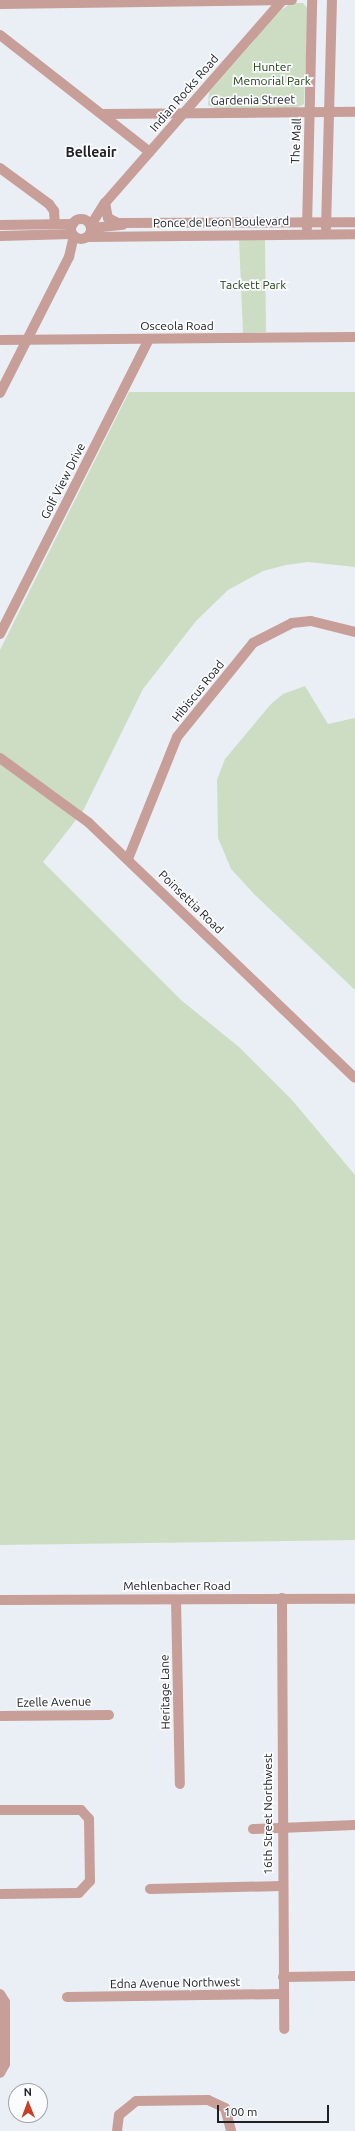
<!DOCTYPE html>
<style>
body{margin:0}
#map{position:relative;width:355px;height:2131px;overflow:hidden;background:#eaeff5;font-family:Ubuntu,sans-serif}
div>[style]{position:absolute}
.green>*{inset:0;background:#ccddc4}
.minor>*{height:10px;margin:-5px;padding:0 5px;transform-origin:5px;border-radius:5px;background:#c79e98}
.minor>.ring{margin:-5px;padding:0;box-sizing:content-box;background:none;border:10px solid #c79e98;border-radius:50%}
span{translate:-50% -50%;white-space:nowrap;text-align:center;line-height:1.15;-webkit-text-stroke:3.5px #fafcfe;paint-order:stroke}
.park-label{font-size:12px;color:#1d3a0a}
.street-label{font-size:12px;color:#202124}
.quarter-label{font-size:14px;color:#202124;font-weight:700}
.north{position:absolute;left:8px;top:2083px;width:40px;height:40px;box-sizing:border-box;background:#fafcfe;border:1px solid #a3a4a7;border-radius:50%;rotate:359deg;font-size:11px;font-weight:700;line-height:16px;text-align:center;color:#202124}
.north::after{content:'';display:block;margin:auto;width:14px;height:18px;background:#c93e24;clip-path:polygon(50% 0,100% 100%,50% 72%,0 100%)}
.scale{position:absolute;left:217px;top:2105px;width:112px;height:18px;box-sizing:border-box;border:2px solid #202124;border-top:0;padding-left:5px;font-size:12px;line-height:14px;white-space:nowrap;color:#202124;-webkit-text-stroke:3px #fafcfe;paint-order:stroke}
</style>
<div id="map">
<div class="green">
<div style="clip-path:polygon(303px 3px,308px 9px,304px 104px,296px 108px,215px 108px,208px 105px,209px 92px,281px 10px,292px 3px)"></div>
<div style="clip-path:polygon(265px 237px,266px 332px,243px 333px,239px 238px)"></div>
<div style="clip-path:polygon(129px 392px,355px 392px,355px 567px,308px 562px,286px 565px,263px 571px,228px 590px,196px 621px,143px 689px,83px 811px,43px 862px,181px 1000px,239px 1047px,292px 1100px,355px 1175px,355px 1540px,0 1545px,0 650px)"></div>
<div style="clip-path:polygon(305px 686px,328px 724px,355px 718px,355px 990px,254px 894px,231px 869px,218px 838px,217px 780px,225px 759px,271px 704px,283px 694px)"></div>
</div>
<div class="minor">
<div style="left:0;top:4px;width:292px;rotate:-0.8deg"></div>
<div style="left:0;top:35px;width:190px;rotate:38deg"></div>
<div style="left:103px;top:114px;width:252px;rotate:-0.5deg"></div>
<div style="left:0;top:168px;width:61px;rotate:36.3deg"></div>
<div style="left:49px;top:204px;width:9px;rotate:54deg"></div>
<div style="left:54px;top:211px;width:13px;rotate:86deg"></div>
<div style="left:105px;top:203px;width:15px;rotate:79deg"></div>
<div style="left:108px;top:218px;width:11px;rotate:27deg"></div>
<div style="left:118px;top:223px;width:237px;rotate:-0.2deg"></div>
<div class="ring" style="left:71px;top:219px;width:10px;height:10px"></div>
<div style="left:0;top:225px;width:73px;rotate:-0.8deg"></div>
<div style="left:91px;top:225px;width:26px;rotate:-58deg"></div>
<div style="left:105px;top:203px;width:270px;rotate:-48.8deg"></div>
<div style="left:92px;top:228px;width:31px;rotate:-6deg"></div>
<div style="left:307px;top:228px;width:228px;rotate:-88.7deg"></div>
<div style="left:326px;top:228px;width:228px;rotate:-88.5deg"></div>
<div style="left:0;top:236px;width:72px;rotate:-1.6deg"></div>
<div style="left:88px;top:237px;width:267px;rotate:-0.6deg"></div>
<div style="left:0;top:340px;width:355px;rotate:-0.5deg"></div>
<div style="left:0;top:393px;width:153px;rotate:-63.1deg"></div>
<div style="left:69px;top:257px;width:22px;rotate:-77deg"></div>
<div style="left:0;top:634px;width:330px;rotate:-63.2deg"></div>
<div style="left:0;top:758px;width:110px;rotate:36.1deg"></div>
<div style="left:89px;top:823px;width:368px;rotate:43.8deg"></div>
<div style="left:128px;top:859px;width:131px;rotate:-68.1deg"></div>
<div style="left:177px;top:737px;width:121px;rotate:-51deg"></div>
<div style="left:253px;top:643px;width:44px;rotate:-27.1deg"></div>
<div style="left:292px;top:623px;width:19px;rotate:-6deg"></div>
<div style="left:311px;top:621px;width:45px;rotate:14deg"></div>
<div style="left:282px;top:1598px;width:431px;rotate:89.7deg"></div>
<div style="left:0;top:1600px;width:355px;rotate:-0.2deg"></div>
<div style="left:176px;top:1600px;width:184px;rotate:88.8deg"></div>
<div style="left:0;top:1716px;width:109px;rotate:-0.5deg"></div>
<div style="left:0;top:1810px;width:81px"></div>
<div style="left:81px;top:1810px;width:12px;rotate:48deg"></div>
<div style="left:89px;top:1819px;width:62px;rotate:89.1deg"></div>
<div style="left:90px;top:1881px;width:16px;rotate:133deg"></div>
<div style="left:79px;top:1893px;width:79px;rotate:179.3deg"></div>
<div style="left:253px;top:1829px;width:102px;rotate:-2.2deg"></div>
<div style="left:150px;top:1889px;width:131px;rotate:-1.3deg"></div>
<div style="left:283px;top:1977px;width:72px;rotate:-0.8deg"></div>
<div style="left:0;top:1994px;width:9px;rotate:58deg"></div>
<div style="left:5px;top:2002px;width:62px;rotate:90deg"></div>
<div style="left:5px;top:2064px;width:10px;rotate:119deg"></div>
<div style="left:67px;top:1997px;width:216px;rotate:-0.8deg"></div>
<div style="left:117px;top:2131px;width:16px;rotate:-83deg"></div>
<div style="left:119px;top:2115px;width:22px;rotate:-39deg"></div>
<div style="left:136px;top:2101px;width:72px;rotate:-0.8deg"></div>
<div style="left:208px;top:2100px;width:19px;rotate:25deg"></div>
<div style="left:225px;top:2108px;width:24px;rotate:75deg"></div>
</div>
<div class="park-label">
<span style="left:272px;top:74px">Hunter<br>Memorial Park</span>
<span style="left:253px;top:285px">Tackett Park</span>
</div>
<div class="street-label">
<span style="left:184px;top:93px;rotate:-49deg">Indian Rocks Road</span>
<span style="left:253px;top:100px;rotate:-1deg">Gardenia Street</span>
<span style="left:296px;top:141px;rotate:-88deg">The Mall</span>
<span style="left:221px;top:222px;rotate:-1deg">Ponce de Leon Boulevard</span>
<span style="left:177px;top:326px">Osceola Road</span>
<span style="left:63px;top:481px;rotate:-63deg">Golf View Drive</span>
<span style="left:198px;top:691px;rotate:-51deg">Hibiscus Road</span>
<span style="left:191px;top:902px;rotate:44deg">Poinsettia Road</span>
<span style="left:177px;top:1586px">Mehlenbacher Road</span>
<span style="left:165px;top:1692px;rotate:-91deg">Heritage Lane</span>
<span style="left:54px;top:1702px;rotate:-1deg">Ezelle Avenue</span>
<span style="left:268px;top:1814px;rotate:-90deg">16th Street Northwest</span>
<span style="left:175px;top:1983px;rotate:-1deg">Edna Avenue Northwest</span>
</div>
<div class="quarter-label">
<span style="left:91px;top:152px">Belleair</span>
</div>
<div class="north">N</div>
<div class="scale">100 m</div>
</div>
